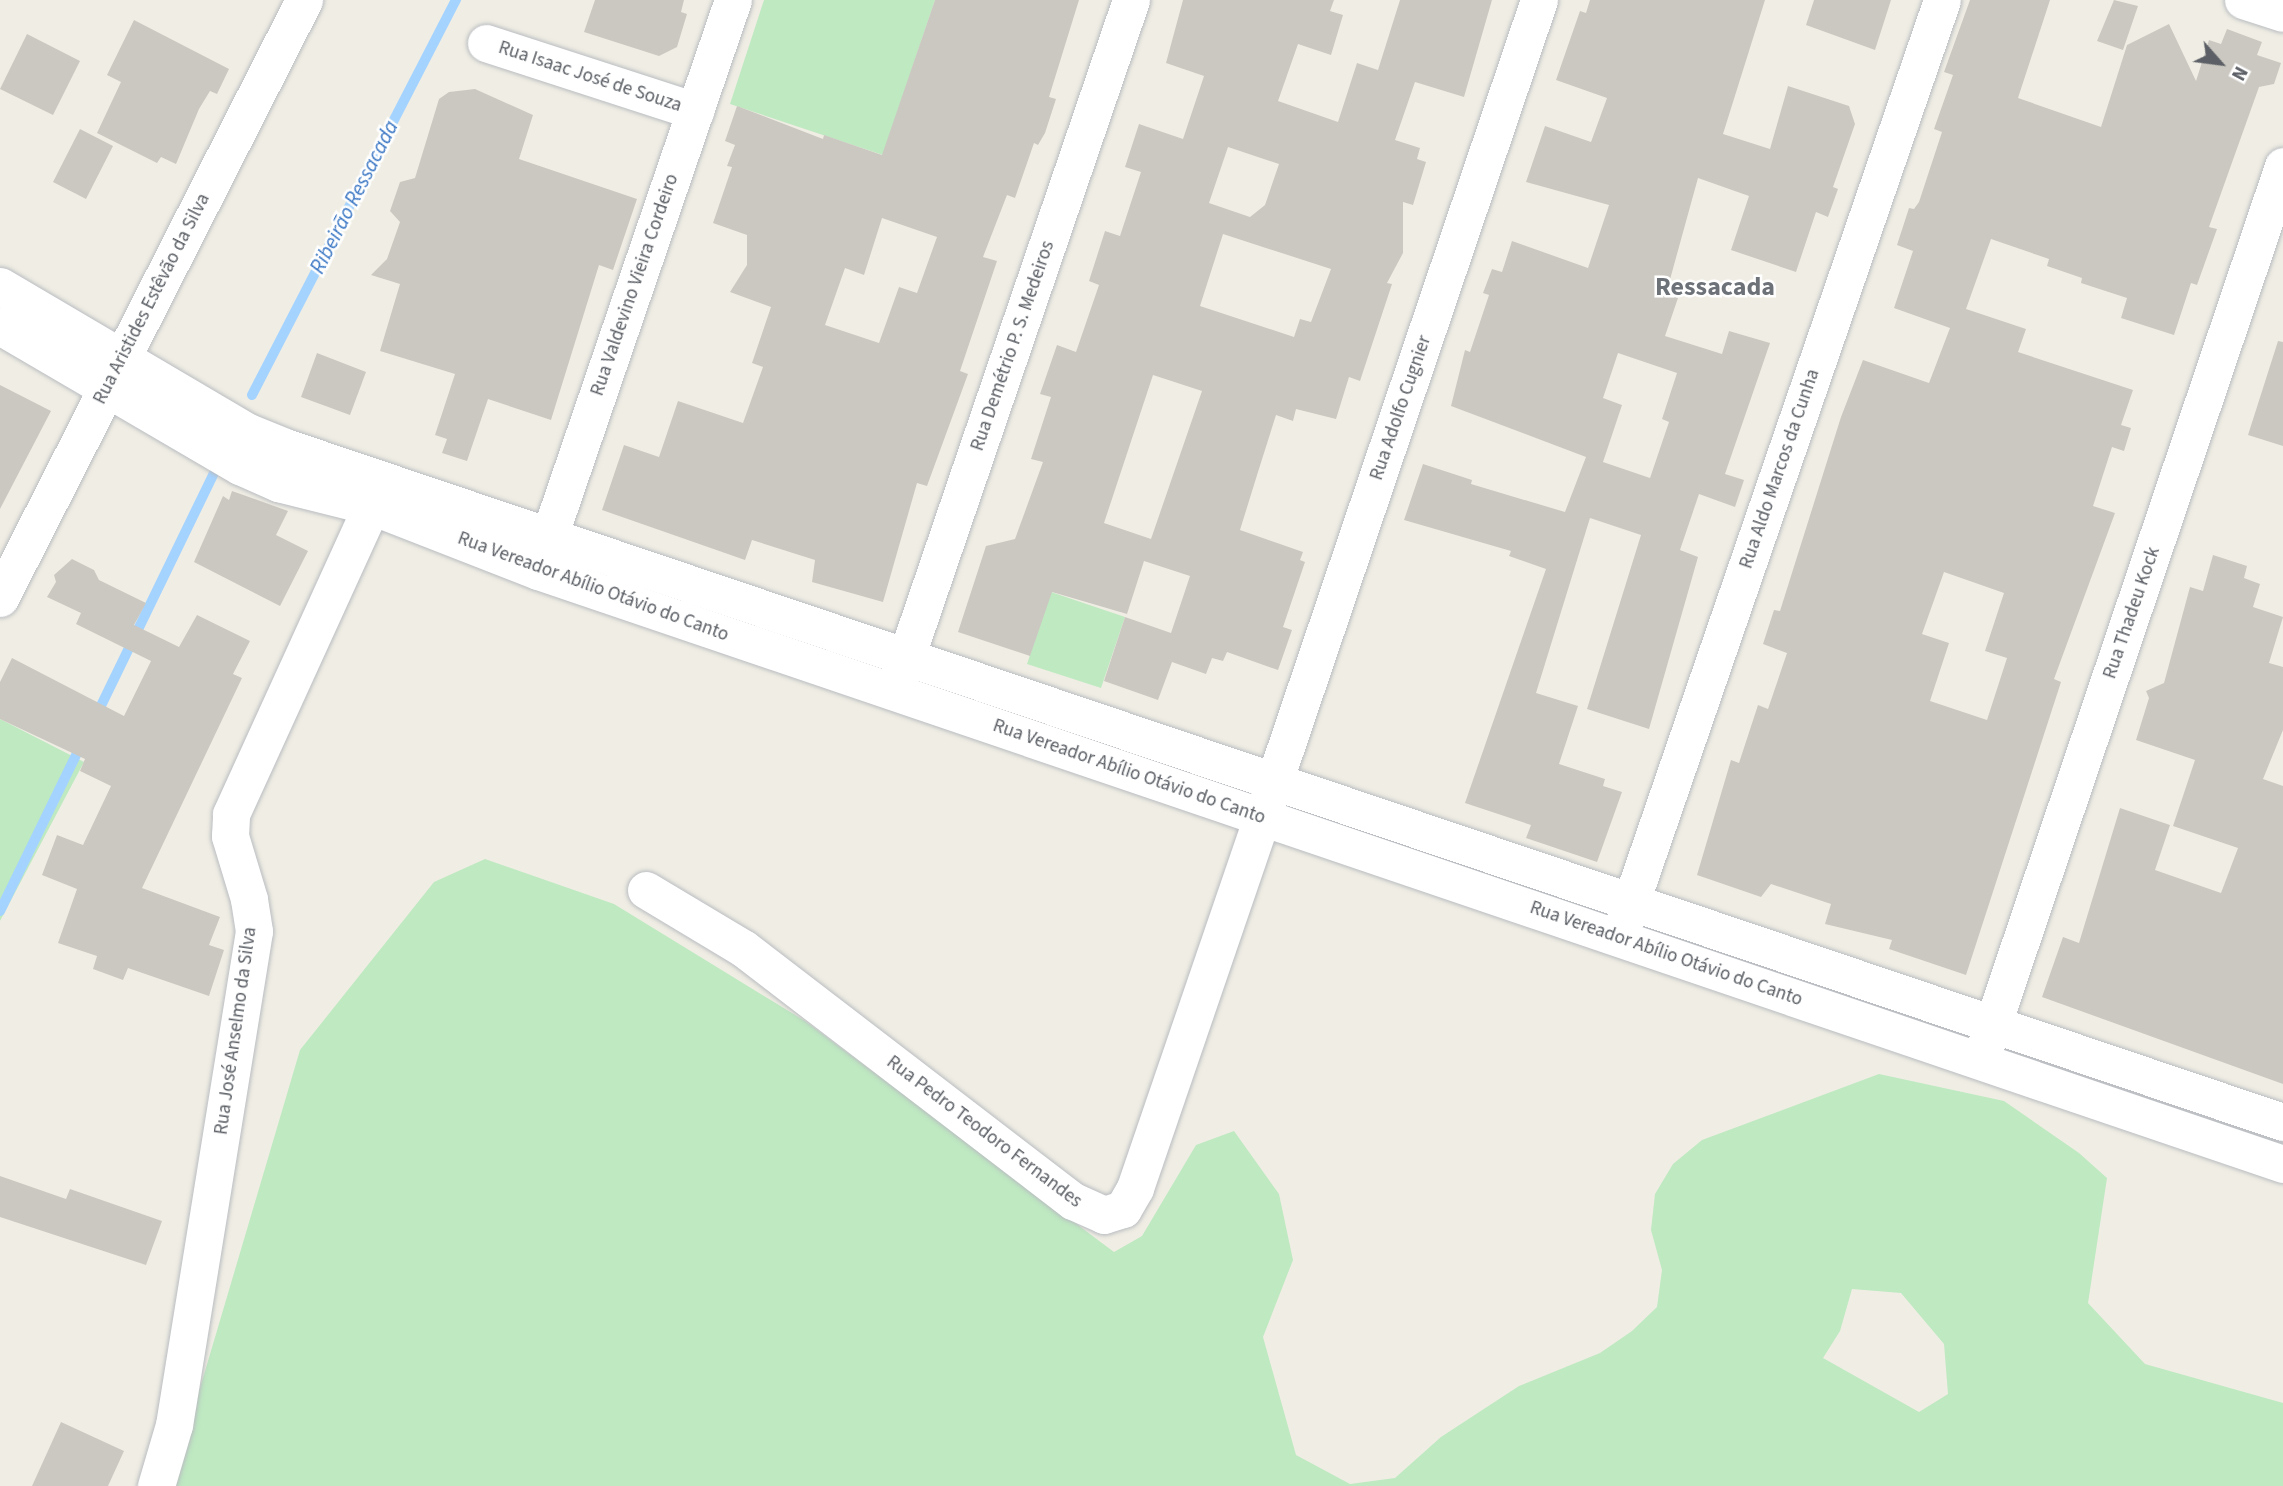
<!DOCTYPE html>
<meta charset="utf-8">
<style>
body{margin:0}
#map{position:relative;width:2283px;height:1486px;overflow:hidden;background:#f0eee4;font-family:"Source Sans 3",sans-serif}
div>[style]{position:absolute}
.green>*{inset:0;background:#bee9c1}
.stream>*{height:10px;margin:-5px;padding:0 5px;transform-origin:5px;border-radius:5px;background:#a5d3ff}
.building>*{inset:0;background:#cbc8c1}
.roads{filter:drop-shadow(0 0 2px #b9bcc1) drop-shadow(0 0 2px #b9bcc1)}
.minor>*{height:37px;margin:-18.5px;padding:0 18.5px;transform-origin:18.5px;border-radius:18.5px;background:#fff}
span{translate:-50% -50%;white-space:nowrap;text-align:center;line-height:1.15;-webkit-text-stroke:5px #fff;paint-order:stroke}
.street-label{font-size:19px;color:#5c6066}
.water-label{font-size:21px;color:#3b77c4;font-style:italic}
.district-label{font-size:26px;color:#6d7278;font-weight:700}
.north{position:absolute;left:2185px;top:28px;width:70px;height:70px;-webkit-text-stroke:5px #fff;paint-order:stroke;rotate:118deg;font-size:19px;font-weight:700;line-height:28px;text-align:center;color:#5c6066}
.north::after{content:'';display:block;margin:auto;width:24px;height:32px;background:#5c6066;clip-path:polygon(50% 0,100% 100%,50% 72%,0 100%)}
</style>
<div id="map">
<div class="green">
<div style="clip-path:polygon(764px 0,935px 0,883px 155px,730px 104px)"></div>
<div style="clip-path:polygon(1051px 592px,1125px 617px,1101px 688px,1027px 664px)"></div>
<div style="clip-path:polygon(0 719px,84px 762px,0 921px)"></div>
<div style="clip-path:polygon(evenodd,485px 859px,614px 904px,805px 1021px,1114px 1252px,1142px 1236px,1196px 1145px,1234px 1131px,1279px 1194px,1293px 1260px,1263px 1337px,1296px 1455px,1350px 1484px,1395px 1478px,1441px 1437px,1519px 1386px,1600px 1353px,1632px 1331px,1657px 1307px,1662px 1270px,1651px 1230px,1655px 1194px,1673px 1164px,1702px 1140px,1879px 1074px,2004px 1101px,2079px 1153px,2107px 1178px,2088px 1303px,2145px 1364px,2283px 1403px,2283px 1486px,171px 1486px,300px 1050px,434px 882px,485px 859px,1852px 1289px,1901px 1293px,1944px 1344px,1948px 1394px,1919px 1412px,1823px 1358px,1840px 1331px,1852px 1289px)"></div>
</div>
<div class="stream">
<div style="left:252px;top:395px;width:445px;rotate:-62.7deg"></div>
<div style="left:96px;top:716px;width:272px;rotate:-64.1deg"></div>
<div style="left:0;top:911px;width:185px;rotate:-64deg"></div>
</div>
<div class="building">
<div style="clip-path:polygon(595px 0,684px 0,681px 12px,687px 14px,677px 47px,659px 56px,584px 32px)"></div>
<div style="clip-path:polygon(evenodd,935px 0,1079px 0,1049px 97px,1056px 99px,1045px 133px,1038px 145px,1034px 143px,1015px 198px,1007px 195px,983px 257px,997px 261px,960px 371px,968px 374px,927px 486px,917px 483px,883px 602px,812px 582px,815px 560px,752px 540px,745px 560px,602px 510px,624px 445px,659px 457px,678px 401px,743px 423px,763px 367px,752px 363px,771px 307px,730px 292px,747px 265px,747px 235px,713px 223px,732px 167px,727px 166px,735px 145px,725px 141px,737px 106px,823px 139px,824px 135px,882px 155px,935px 0,882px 218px,937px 237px,917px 293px,899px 287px,879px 343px,825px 325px,845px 268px,864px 275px,882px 218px)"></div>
<div style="clip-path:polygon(evenodd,1183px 0,1334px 0,1330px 11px,1343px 15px,1331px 55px,1298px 44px,1278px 101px,1338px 122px,1357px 63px,1378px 70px,1400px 0,1492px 0,1464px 97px,1415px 82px,1395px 140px,1420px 148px,1417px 159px,1426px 162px,1413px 205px,1403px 202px,1403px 253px,1387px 283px,1392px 284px,1360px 381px,1349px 377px,1336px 419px,1296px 409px,1293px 421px,1276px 415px,1258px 472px,1240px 530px,1303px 552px,1300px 560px,1305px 562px,1283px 627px,1292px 630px,1278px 670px,1227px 652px,1223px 661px,1212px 658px,1206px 674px,1172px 662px,1158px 700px,1104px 681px,1125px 617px,1171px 633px,1190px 576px,1144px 561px,1127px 614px,1052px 592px,1030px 656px,958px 632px,986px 546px,1015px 539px,1043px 462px,1031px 459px,1051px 397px,1040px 394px,1057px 345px,1076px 352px,1099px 285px,1089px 281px,1105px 231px,1120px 236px,1141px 172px,1125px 167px,1139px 124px,1183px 139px,1204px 76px,1166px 63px,1183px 0,1228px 147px,1279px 164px,1265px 205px,1250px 217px,1209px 203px,1228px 147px,1183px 0,1223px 234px,1331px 269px,1311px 322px,1300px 319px,1294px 337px,1200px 306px,1223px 234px,1183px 0,1153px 375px,1202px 391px,1151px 539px,1104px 523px,1153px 375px)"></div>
<div style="clip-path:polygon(evenodd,1590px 0,1765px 0,1723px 134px,1770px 149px,1788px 86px,1849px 106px,1855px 124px,1833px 187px,1838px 189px,1828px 217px,1816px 212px,1796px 272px,1731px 250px,1749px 196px,1698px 178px,1666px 294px,1678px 298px,1665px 336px,1722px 354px,1729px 331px,1770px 343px,1725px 474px,1744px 480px,1735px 507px,1699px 494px,1680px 550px,1698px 557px,1649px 729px,1587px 709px,1641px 535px,1590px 518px,1536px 693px,1578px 706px,1559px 764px,1605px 779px,1603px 786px,1622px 792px,1597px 862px,1526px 838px,1531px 825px,1465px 803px,1546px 569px,1509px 556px,1511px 551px,1404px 520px,1423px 464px,1472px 480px,1471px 484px,1565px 512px,1586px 457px,1451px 406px,1465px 350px,1470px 352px,1489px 295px,1483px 293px,1492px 269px,1502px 272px,1512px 241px,1588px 268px,1609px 205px,1526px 182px,1545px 126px,1591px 142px,1607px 98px,1556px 80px,1580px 11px,1586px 13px,1590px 0,1618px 353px,1677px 373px,1662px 419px,1669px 422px,1650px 478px,1603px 462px,1622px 405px,1603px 398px,1618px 353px)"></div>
<div style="clip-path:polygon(1814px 0,1891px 0,1875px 50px,1806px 25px)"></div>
<div style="clip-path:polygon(evenodd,1970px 0,2050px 0,2018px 98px,2101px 127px,2127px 45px,2169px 24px,2196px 81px,2209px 40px,2221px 44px,2227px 29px,2262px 42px,2257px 55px,2281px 63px,2274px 84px,2259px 87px,2209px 227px,2217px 229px,2197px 285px,2191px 283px,2174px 335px,2121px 318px,2127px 298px,2081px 283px,2082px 278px,2047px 266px,2049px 259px,1991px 239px,1966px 309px,2026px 329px,2018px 352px,2133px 390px,2121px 425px,2131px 428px,2124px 451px,2112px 447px,2093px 506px,2115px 513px,2054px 679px,2061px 682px,1966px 975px,1889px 949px,1892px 940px,1825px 924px,1831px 904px,1771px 884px,1761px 897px,1697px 875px,1731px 760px,1739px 763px,1758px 705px,1768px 709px,1787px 653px,1763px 644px,1774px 610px,1780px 611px,1841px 417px,1863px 360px,1929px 383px,1950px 328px,1894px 308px,1913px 251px,1897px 245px,1909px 208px,1914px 209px,1919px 202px,1942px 132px,1934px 129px,1953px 75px,1944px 72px,1970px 0,1944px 572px,2004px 593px,1985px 651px,2007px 658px,1987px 720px,1930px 701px,1949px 643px,1922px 634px,1944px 572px)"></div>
<div style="clip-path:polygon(2114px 0,2138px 6px,2123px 50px,2097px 41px)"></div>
<div style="clip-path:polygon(134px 20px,229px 69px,217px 94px,210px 91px,199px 109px,176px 164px,161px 157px,157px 163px,97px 133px,121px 82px,107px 75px)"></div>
<div style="clip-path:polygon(27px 34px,80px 61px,53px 115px,0 89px)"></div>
<div style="clip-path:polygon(475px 89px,533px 115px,519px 159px,637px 199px,613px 270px,599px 265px,551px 420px,488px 399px,467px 461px,442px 453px,447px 439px,435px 435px,455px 374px,380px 351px,400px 284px,371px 275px,387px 259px,400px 222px,390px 211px,400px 182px,415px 178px,439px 99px,449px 92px)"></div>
<div style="clip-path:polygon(80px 129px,113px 146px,86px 199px,53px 182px)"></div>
<div style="clip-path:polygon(2278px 341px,2283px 342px,2283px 446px,2248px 435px)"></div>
<div style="clip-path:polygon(317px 353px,366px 372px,350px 415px,301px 397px)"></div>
<div style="clip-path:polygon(0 385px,51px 411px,0 509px)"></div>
<div style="clip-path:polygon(232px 491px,288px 511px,276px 535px,308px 551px,280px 606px,194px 562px,223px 496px,229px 500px)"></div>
<div style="clip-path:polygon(2213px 555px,2247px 566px,2244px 578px,2260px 584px,2253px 607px,2283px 617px,2269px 663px,2283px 667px,2283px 730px,2263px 779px,2283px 786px,2283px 1084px,2042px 997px,2063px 937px,2079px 943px,2120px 808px,2170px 825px,2155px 870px,2221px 893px,2238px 848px,2173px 826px,2195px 760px,2136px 740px,2149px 698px,2146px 691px,2164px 683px,2190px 587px,2203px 591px)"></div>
<div style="clip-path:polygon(72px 559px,94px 570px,99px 580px,146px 603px,134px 625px,179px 647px,197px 615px,250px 641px,233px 674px,242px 678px,142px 888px,220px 917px,209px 945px,224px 950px,209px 996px,128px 968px,123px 980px,93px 969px,97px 956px,58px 943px,77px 889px,42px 875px,57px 835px,83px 845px,111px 786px,80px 771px,85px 759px,0 719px,0 682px,12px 658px,124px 716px,151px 661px,76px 624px,81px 613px,47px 597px,56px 582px,54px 575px)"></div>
<div style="clip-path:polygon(0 1176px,66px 1199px,70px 1189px,162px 1221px,146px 1265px,0 1217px)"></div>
<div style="clip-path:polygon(61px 1422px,124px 1451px,108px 1486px,32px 1486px)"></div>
</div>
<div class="roads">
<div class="minor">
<div style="left:2243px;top:0;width:42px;rotate:18deg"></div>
<div style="left:486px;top:43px;width:220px;rotate:18deg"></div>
<div style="left:0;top:286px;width:288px;rotate:30.5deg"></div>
<div style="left:248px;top:432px;width:40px;rotate:22deg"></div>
<div style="left:285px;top:447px;width:2109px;rotate:18.67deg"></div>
<div style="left:0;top:326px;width:278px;rotate:30.3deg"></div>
<div style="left:240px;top:466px;width:42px;rotate:24.1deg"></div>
<div style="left:278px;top:483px;width:99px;rotate:14deg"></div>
<div style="left:374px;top:507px;width:176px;rotate:21.3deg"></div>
<div style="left:538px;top:571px;width:1843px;rotate:18.77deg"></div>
<div style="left:541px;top:560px;width:592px;rotate:-71.08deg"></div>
<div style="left:0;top:598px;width:671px;rotate:-63.05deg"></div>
<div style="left:898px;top:681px;width:720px;rotate:-71.11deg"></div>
<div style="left:646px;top:890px;width:113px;rotate:30.9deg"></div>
<div style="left:743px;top:948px;width:416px;rotate:37.5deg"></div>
<div style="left:1073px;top:1201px;width:34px;rotate:24deg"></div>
<div style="left:1104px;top:1215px;width:20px;rotate:-18deg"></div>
<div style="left:1123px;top:1209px;width:24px;rotate:-60deg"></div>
<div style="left:1135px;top:1188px;width:429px;rotate:-71.1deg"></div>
<div style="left:1274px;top:782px;width:826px;rotate:-71.28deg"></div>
<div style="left:1623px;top:925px;width:978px;rotate:-70.97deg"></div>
<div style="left:1985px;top:1047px;width:930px;rotate:-71.31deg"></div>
<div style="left:156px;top:1486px;width:64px;rotate:-73.6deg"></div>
<div style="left:174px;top:1425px;width:500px;rotate:-80.8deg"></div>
<div style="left:254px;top:931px;width:32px;rotate:-99deg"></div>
<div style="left:249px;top:899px;width:66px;rotate:-106.8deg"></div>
<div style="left:230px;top:836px;width:22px;rotate:-87deg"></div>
<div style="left:231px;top:814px;width:362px;rotate:-65.5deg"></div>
</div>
</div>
<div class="street-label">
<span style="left:590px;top:77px;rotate:18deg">Rua Isaac José de Souza</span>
<span style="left:635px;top:285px;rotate:-71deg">Rua Valdevino Vieira Cordeiro</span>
<span style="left:152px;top:299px;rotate:-63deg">Rua Aristides Estêvão da Silva</span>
<span style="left:1013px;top:346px;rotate:-71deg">Rua Demétrio P. S. Medeiros</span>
<span style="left:1401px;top:408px;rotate:-71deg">Rua Adolfo Cugnier</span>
<span style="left:1780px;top:469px;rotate:-71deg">Rua Aldo Marcos da Cunha</span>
<span style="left:593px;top:587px;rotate:20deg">Rua Vereador Abílio Otávio do Canto</span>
<span style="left:2132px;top:613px;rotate:-71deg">Rua Thadeu Kock</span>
<span style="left:1129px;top:772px;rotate:19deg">Rua Vereador Abílio Otávio do Canto</span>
<span style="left:1666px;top:954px;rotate:19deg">Rua Vereador Abílio Otávio do Canto</span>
<span style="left:236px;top:1031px;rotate:-82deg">Rua José Anselmo da Silva</span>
<span style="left:984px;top:1132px;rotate:37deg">Rua Pedro Teodoro Fernandes</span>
</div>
<div class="water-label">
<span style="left:354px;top:197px;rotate:-63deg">Ribeirão Ressacada</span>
</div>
<div class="district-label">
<span style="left:1715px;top:287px">Ressacada</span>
</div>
<div class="north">N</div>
</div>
